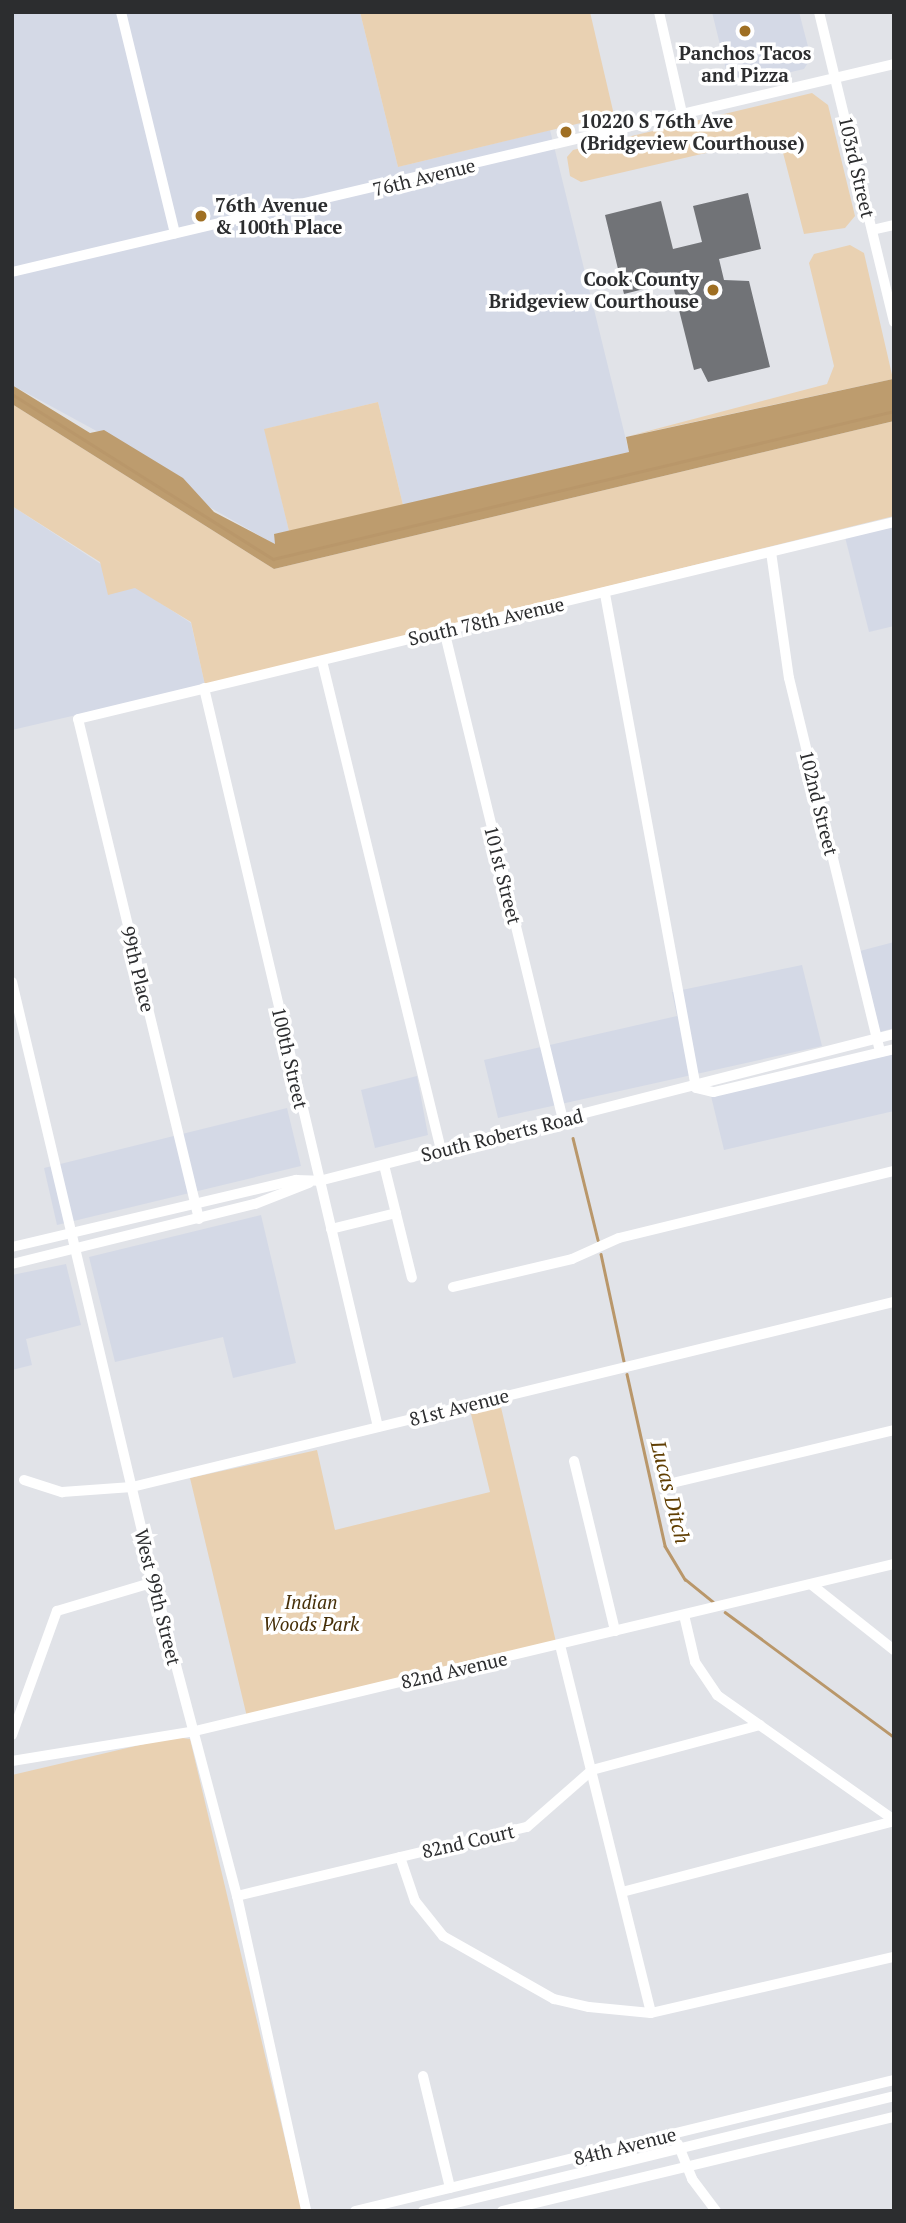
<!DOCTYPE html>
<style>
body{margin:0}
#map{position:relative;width:906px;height:2223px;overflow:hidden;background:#e1e3e8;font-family:"PT Serif",serif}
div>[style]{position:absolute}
.built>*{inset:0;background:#d4d9e6}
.green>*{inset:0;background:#e9d1b2}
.forest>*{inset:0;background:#bd9c6e}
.stream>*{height:2.5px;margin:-1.25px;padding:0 1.25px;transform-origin:1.25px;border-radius:1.25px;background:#b9976a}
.building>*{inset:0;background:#717377}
.minor>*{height:10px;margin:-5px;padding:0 5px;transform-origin:5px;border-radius:5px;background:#fff}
.dots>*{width:19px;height:19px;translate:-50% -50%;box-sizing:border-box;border:4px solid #fff;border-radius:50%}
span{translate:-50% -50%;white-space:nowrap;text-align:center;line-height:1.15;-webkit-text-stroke:7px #fff;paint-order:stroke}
.poi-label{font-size:19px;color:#2c2d2f;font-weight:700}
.left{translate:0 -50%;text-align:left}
.right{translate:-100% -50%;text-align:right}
.street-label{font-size:19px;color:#2c2d2f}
.park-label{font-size:19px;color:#462f08;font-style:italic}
.water-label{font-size:21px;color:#613f03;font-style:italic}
.frame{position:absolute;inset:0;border:14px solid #2c2d2f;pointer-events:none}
</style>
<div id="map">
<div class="built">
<div style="clip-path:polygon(12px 12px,360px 12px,398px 167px,550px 130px,629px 452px,403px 505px,378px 402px,265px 429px,289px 531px,274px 534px,276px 545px,197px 500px,183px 478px,12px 385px)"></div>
<div style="clip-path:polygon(712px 12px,799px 12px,811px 58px,804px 69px,730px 86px)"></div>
<div style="clip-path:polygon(12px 506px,191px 623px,205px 685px,12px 730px)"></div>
<div style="clip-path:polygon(894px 525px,894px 626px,869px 632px,845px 537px)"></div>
<div style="clip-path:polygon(894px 942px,894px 1028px,880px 1032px,860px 951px)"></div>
<div style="clip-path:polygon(802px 965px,822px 1046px,498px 1118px,484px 1060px,677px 1016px,672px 992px)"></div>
<div style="clip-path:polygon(894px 1054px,894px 1111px,724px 1150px,711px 1096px)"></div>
<div style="clip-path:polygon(417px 1076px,428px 1135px,375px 1148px,361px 1090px)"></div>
<div style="clip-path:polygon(287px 1108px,301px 1166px,57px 1225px,44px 1168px)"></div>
<div style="clip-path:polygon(261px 1215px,296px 1363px,233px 1378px,223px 1337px,115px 1362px,89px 1257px)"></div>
<div style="clip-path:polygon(66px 1264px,81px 1325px,26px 1339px,32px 1365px,12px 1370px,12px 1275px)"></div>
</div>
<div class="green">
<div style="clip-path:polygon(360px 12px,590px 12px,614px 115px,398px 167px)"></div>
<div style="clip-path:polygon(812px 93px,828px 105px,855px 216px,845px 228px,804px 234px,781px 145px,771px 138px,581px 182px,570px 176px,567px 157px,573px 150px)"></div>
<div style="clip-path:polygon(850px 245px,864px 253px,893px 379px,629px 436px,827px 384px,834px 366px,809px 263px,814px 254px)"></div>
<div style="clip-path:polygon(378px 402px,403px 505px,289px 531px,264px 429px)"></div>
<div style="clip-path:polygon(12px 404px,274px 569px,894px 421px,894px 516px,205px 685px,191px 622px,135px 588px,108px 595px,100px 562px,12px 506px)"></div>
<div style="clip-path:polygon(500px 1403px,556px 1642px,247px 1717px,190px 1478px,317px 1450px,335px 1530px,490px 1492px,470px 1410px)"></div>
<div style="clip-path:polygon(174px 1737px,190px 1739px,302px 2211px,12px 2211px,12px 1775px)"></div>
</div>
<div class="forest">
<div style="clip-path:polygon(893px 379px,894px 421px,274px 569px,12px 404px,12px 385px,90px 433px,104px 430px,183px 478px,214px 512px,275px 544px,274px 534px,629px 452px,626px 437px)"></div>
</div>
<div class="stream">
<div style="left:12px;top:394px;width:309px;rotate:32.3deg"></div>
<div style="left:273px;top:559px;width:638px;rotate:-13.4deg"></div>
<div style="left:573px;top:1138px;width:105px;rotate:76.2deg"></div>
<div style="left:601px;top:1254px;width:109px;rotate:77.9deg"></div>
<div style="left:627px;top:1374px;width:176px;rotate:77.5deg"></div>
<div style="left:665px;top:1546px;width:39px;rotate:59deg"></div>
<div style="left:685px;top:1579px;width:36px;rotate:39deg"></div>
<div style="left:725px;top:1612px;width:210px;rotate:36.5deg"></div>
</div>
<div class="building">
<div style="clip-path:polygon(748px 193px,761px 249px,719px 259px,724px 280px,749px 281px,770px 367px,708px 382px,701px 368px,694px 370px,672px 282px,624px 294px,605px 215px,661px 201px,673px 249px,702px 242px,693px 206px)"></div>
</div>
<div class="minor">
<div style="left:121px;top:12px;width:228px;rotate:76.3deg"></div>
<div style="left:659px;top:12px;width:104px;rotate:77.2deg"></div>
<div style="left:819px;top:12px;width:319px;rotate:76.4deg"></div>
<div style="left:872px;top:230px;width:23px;rotate:-13deg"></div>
<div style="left:12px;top:272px;width:906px;rotate:-13.27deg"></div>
<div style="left:771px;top:552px;width:127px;rotate:81.9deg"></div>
<div style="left:789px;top:678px;width:385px;rotate:76.3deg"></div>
<div style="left:605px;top:594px;width:502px;rotate:79.56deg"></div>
<div style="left:444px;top:630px;width:504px;rotate:76.35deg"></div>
<div style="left:322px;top:661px;width:503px;rotate:76.32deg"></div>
<div style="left:204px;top:688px;width:759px;rotate:76.75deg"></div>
<div style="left:12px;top:982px;width:617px;rotate:76.68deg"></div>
<div style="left:154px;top:1582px;width:325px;rotate:75.2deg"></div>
<div style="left:237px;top:1896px;width:322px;rotate:77.6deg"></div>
<div style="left:696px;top:1088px;width:18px;rotate:13deg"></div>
<div style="left:714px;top:1092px;width:185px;rotate:-13.4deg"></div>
<div style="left:384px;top:1165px;width:116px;rotate:76.1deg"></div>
<div style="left:199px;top:1219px;width:514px;rotate:-103.6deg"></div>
<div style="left:78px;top:719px;width:839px;rotate:-13.57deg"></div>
<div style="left:331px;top:1229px;width:67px;rotate:-13.8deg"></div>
<div style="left:12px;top:1247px;width:292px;rotate:-13.3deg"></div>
<div style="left:296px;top:1180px;width:23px;rotate:2deg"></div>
<div style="left:319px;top:1181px;width:593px;rotate:-14.34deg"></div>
<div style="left:12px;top:1264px;width:250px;rotate:-13.9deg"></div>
<div style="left:255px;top:1204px;width:58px;rotate:-21.3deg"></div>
<div style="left:453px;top:1287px;width:122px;rotate:-13.2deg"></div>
<div style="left:572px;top:1259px;width:51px;rotate:-24.1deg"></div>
<div style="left:619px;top:1238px;width:283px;rotate:-13.7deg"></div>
<div style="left:574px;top:1461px;width:175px;rotate:76.4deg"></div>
<div style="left:24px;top:1480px;width:40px;rotate:18deg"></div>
<div style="left:62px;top:1492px;width:70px;rotate:-4.1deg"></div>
<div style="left:132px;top:1487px;width:784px;rotate:-13.65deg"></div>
<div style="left:668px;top:1484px;width:232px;rotate:-13.4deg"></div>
<div style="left:812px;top:1585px;width:105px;rotate:38.4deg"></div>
<div style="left:684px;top:1615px;width:48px;rotate:76.8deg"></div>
<div style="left:695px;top:1662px;width:40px;rotate:56deg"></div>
<div style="left:717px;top:1695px;width:217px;rotate:35.2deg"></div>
<div style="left:560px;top:1645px;width:379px;rotate:76.1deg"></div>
<div style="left:12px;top:1735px;width:132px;rotate:-70.1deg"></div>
<div style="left:57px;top:1611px;width:101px;rotate:-16.6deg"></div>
<div style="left:12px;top:1761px;width:185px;rotate:-9.3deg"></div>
<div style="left:195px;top:1731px;width:719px;rotate:-13.44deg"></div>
<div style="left:400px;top:1857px;width:46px;rotate:71.2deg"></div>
<div style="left:415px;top:1901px;width:45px;rotate:51.3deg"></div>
<div style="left:443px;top:1936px;width:128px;rotate:29.6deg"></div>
<div style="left:554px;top:1999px;width:36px;rotate:13deg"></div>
<div style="left:589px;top:2007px;width:62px;rotate:5.5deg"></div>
<div style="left:651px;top:2013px;width:249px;rotate:-13deg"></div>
<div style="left:622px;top:1892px;width:281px;rotate:-14.6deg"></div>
<div style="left:237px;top:1896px;width:298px;rotate:-13.4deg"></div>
<div style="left:527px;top:1827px;width:86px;rotate:-41.2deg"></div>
<div style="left:592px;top:1770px;width:174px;rotate:-15deg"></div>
<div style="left:423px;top:2076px;width:115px;rotate:76.4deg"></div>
<div style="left:678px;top:2144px;width:38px;rotate:68deg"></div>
<div style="left:692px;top:2179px;width:40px;rotate:53deg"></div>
<div style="left:355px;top:2211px;width:555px;rotate:-13.66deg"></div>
<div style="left:423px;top:2211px;width:485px;rotate:-13.7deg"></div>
<div style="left:502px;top:2211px;width:403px;rotate:-13.5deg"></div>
</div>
<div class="dots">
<div style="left:745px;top:31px;background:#9f6f23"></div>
<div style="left:566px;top:132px;background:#9f6f23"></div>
<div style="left:201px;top:216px;background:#9f6f23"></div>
<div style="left:713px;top:290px;background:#9f6f23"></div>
</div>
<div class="poi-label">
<span style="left:745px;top:64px">Panchos Tacos<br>and Pizza</span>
<span class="left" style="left:580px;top:132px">10220 S 76th Ave<br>(Bridgeview Courthouse)</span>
<span class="left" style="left:215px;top:216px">76th Avenue<br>&amp; 100th Place</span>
<span class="right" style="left:699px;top:290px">Cook County<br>Bridgeview Courthouse</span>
</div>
<div class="street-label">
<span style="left:857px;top:167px;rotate:77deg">103rd Street</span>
<span style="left:424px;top:177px;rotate:-14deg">76th Avenue</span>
<span style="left:486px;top:621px;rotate:-13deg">South 78th Avenue</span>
<span style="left:819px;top:803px;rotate:76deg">102nd Street</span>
<span style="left:503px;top:875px;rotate:76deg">101st Street</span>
<span style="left:138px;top:969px;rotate:76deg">99th Place</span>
<span style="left:290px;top:1058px;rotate:77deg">100th Street</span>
<span style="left:502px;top:1135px;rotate:-14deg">South Roberts Road</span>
<span style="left:459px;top:1407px;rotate:-14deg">81st Avenue</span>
<span style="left:158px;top:1597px;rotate:76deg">West 99th Street</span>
<span style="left:454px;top:1670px;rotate:-13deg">82nd Avenue</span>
<span style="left:468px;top:1841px;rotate:-13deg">82nd Court</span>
<span style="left:625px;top:2146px;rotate:-14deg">84th Avenue</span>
</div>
<div class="park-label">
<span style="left:311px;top:1613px">Indian<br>Woods Park</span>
</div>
<div class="water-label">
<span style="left:671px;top:1492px;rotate:76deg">Lucas Ditch</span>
</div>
<div class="frame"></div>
</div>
